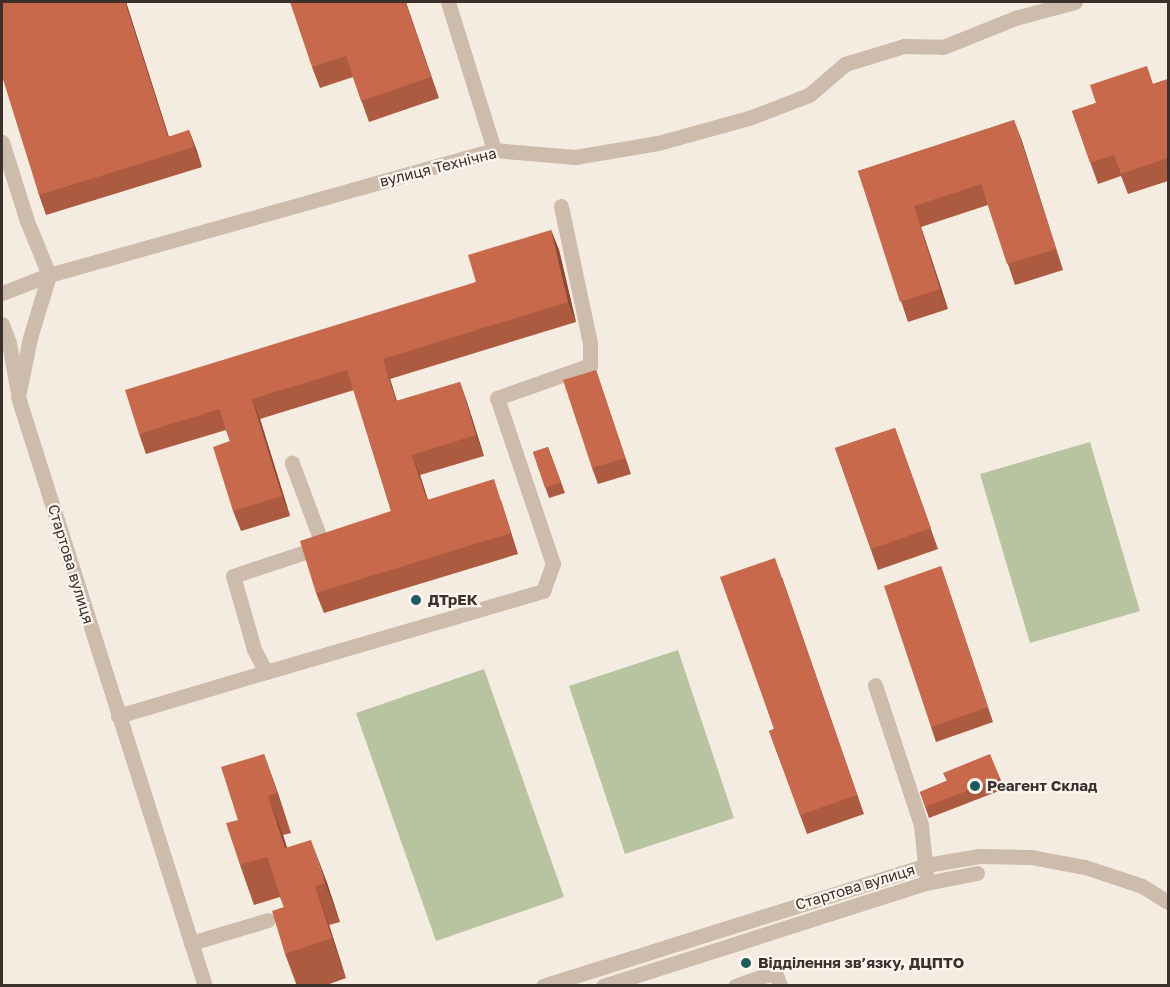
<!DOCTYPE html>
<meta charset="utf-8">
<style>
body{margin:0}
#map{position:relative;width:1170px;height:987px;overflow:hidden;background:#f4ebe1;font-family:"Golos Text",sans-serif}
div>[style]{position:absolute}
.green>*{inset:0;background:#b8c4a0}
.minor>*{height:15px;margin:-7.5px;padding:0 7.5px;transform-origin:7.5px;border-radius:7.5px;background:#cdbbac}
.wall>*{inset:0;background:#ac5a40}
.shaded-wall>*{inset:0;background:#8c4a34}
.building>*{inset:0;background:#c8694b}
.dots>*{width:16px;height:16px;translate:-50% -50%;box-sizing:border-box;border:3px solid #fbf5ee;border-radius:50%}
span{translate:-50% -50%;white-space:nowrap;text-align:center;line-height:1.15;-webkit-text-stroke:4.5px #fbf5ee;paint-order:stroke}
.street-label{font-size:15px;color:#3b302b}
.poi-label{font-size:15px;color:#3b302b;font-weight:700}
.left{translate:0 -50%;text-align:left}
.frame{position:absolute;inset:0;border:3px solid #3b302b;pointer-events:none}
</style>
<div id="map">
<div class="green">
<div style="clip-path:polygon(1090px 442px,1140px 611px,1030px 643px,980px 474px)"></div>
<div style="clip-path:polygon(678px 650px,734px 818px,625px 854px,569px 686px)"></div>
<div style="clip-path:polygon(484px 669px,564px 897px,436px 941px,356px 713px)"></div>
</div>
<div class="minor">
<div style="left:448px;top:2px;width:155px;rotate:72.7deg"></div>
<div style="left:2px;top:142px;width:83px;rotate:72.4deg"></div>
<div style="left:27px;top:221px;width:58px;rotate:67.8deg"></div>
<div style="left:49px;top:275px;width:66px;rotate:106.8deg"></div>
<div style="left:30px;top:338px;width:60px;rotate:101.5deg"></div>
<div style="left:18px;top:397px;width:618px;rotate:72.39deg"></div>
<div style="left:2px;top:293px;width:50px;rotate:-21deg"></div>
<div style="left:49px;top:275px;width:462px;rotate:-15.7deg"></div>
<div style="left:494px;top:150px;width:81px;rotate:4.9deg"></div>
<div style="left:575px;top:157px;width:84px;rotate:-9.6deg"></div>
<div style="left:658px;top:143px;width:94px;rotate:-15.4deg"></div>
<div style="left:749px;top:118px;width:64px;rotate:-21deg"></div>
<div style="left:809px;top:95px;width:48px;rotate:-40.7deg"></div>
<div style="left:845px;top:64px;width:62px;rotate:-17deg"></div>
<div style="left:904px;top:46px;width:39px;rotate:1deg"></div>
<div style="left:943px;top:47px;width:78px;rotate:-21.9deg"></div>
<div style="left:1015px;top:18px;width:62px;rotate:-14.9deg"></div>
<div style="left:2px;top:324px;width:20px;rotate:70deg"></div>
<div style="left:9px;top:343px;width:46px;rotate:79.9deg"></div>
<div style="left:266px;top:672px;width:289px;rotate:-16.3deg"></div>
<div style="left:543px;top:591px;width:29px;rotate:-70deg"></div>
<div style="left:553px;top:564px;width:175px;rotate:-108.6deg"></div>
<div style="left:497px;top:398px;width:99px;rotate:-19.5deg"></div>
<div style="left:590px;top:365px;width:22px;rotate:-90deg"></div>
<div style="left:590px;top:343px;width:140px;rotate:-102deg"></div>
<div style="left:875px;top:685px;width:147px;rotate:71.8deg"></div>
<div style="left:921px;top:825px;width:49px;rotate:84.2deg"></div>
<div style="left:118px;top:716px;width:154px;rotate:-16.6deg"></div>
<div style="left:266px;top:672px;width:26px;rotate:-118deg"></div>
<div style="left:254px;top:649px;width:76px;rotate:-106deg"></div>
<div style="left:233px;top:576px;width:95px;rotate:-18.4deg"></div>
<div style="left:323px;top:546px;width:89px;rotate:-110.5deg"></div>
<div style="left:191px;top:943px;width:80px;rotate:-16.6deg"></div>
<div style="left:543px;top:986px;width:402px;rotate:-17.5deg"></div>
<div style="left:926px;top:865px;width:54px;rotate:-9.6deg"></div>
<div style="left:979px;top:856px;width:52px;rotate:1.1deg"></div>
<div style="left:1031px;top:857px;width:55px;rotate:10.5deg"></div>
<div style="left:1085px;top:867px;width:60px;rotate:18.4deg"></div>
<div style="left:1142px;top:886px;width:31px;rotate:32deg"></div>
<div style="left:603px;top:986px;width:339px;rotate:-17.7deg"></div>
<div style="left:926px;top:883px;width:52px;rotate:-11.1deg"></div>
<div style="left:735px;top:986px;width:42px;rotate:-19.3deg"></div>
<div style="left:775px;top:972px;width:15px;rotate:70deg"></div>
</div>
<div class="wall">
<div style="clip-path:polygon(2px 2px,126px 2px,169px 137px,189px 130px,202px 167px,46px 215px,39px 195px)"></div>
<div style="clip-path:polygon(406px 2px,439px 98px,369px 122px,353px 77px,320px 88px,312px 67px)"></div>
<div style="clip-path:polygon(1168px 79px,1168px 181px,1128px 194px,1121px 176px,1098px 184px,1072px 111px)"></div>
<div style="clip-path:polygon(1014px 120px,1063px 270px,1015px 285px,988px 205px,921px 227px,948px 309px,908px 322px,858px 171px)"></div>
<div style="clip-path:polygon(551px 230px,559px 250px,576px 322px,390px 379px,397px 401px,460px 382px,484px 456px,420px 475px,428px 500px,501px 500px,518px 554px,324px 613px,316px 593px,391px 511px,354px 390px,260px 419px,290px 516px,241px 531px,233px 511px,230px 441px,226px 430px,146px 454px,139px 434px,476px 282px)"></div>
<div style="clip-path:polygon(596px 370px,631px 474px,598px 484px,592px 468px)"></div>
<div style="clip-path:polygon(895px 428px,938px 549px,878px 570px,835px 448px)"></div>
<div style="clip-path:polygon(548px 447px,565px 493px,549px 498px,533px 452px)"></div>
<div style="clip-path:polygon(941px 566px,993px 722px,936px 742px,931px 727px)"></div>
<div style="clip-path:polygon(782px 577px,864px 814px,807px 834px,769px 731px,774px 729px)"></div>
<div style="clip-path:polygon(264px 754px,291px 833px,283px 835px,287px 848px,326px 880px,340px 922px,329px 925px,346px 978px,324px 986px,297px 986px,285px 954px,284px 907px,280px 897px,254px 905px,240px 865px)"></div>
<div style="clip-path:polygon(1000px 778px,1004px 789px,929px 818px,920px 792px,946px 781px)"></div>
</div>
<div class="shaded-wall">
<div style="clip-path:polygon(125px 2px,126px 2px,175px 157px,168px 137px)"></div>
<div style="clip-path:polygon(1014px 120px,1022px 141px,1063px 270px,1056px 249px)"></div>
<div style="clip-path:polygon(189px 130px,197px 151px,202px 167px,194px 147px)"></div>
<div style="clip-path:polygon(914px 206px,921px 227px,948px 309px,940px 289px)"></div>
<div style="clip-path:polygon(551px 230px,559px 250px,576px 322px,568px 302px)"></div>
<div style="clip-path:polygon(383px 359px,390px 379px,403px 422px,396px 401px)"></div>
<div style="clip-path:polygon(460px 382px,467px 402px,484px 456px,476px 435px)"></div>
<div style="clip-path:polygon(252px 399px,260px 419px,290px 516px,282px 496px)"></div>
<div style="clip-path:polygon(412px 455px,420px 475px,434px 520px,427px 500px)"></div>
<div style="clip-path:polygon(264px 754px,278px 793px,291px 833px,277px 793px)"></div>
<div style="clip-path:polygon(268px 796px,283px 835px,300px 888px,285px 848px)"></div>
<div style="clip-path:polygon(311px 840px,326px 880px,340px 922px,325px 883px)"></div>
<div style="clip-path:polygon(315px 886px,329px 925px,346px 978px,332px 938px)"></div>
</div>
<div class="building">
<div style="clip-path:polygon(2px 2px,125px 2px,168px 137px,189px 130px,194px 147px,39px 195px,2px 76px)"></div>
<div style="clip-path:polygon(290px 2px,405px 2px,431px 77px,361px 101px,346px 56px,312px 67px)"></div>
<div style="clip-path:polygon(1147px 66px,1153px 84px,1168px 79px,1168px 139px,1167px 139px,1168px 145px,1168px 158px,1121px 174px,1114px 155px,1090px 163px,1072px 111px,1096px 103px,1090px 85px)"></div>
<div style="clip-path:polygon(1014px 120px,1056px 249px,1007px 264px,981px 184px,914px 206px,940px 289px,900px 302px,858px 171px)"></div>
<div style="clip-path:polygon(551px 230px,568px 302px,383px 359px,396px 401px,460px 382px,476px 435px,412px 455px,427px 500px,494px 479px,511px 533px,316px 593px,300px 541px,391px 511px,347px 370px,252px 399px,282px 496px,233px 511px,213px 447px,230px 441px,219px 409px,139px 434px,125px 390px,476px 282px,468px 255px)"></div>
<div style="clip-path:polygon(596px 370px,625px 458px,592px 468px,563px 380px)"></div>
<div style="clip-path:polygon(895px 428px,931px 528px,871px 549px,835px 448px)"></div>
<div style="clip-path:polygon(548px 447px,561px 482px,545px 488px,533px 452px)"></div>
<div style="clip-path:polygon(775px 558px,857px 795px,800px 815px,769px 731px,774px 729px,720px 577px)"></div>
<div style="clip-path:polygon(941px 566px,988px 707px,931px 727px,884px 586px)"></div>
<div style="clip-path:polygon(264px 754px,277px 793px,268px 796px,285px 848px,311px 840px,325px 883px,315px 886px,332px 938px,285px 954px,272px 911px,284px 907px,267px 857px,240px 865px,226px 823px,238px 820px,221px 767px)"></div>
<div style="clip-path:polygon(990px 754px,1000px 778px,925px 807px,920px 792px,947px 781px,943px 773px)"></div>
</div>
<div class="dots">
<div style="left:416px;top:600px;background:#1f5a5e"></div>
<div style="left:975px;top:786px;background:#1f5a5e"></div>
<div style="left:746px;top:963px;background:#1f5a5e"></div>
</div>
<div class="street-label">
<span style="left:438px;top:167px;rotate:-14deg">вулиця Технічна</span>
<span style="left:71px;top:564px;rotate:73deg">Стартова вулиця</span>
<span style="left:855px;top:887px;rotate:-17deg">Стартова вулиця</span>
</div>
<div class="poi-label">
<span class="left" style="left:428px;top:600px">ДТрЕК</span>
<span class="left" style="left:987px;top:786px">Реагент Склад</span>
<span class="left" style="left:758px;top:963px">Відділення зв’язку, ДЦПТО</span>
</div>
<div class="frame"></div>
</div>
